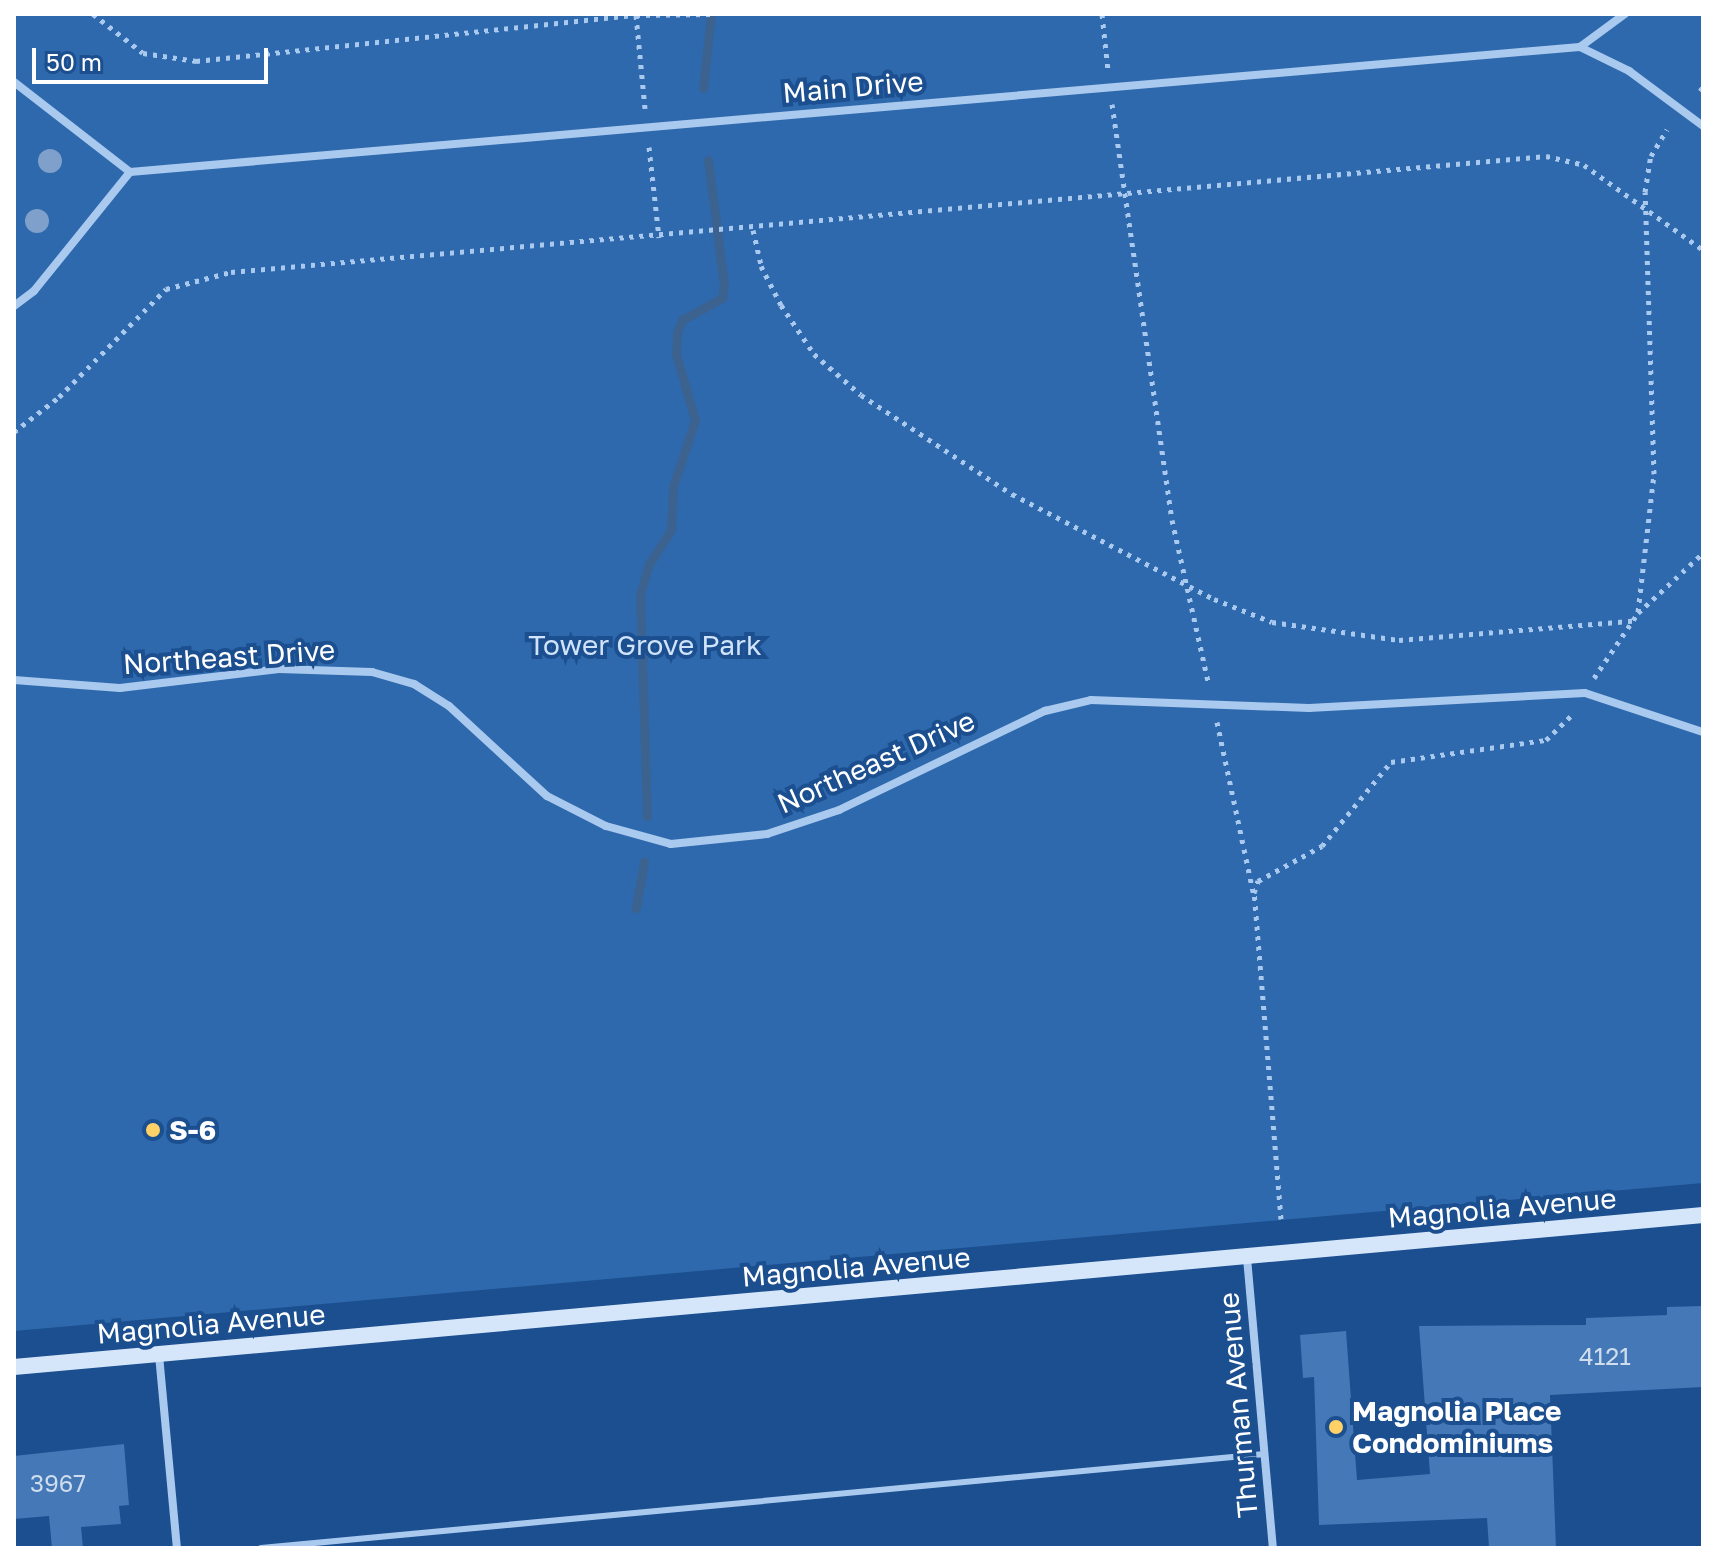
<!DOCTYPE html>
<style>
body{margin:0}
#map{position:relative;width:1717px;height:1562px;overflow:hidden;background:#1b4f8f;font-family:"Golos Text",sans-serif}
div>[style]{position:absolute}
.green>*{inset:0;background:#2e69ad}
.stream>*{height:9px;margin:-4.5px;padding:0 4.5px;transform-origin:4.5px;border-radius:4.5px;background:#3c6290}
.building>*{inset:0;background:#4478b7}
.path>*{height:5px;margin-top:-2.5px;transform-origin:0;background:repeating-linear-gradient(90deg,#a9c9ee 0 4px,transparent 0 10px)}
.lane>*{height:6px;margin:-3px;padding:0 3px;transform-origin:3px;border-radius:3px;background:#a9c9ee}
.street>*{height:8px;margin:-4px;padding:0 4px;transform-origin:4px;border-radius:4px;background:#a9c9ee}
.secondary>*{height:16px;margin:-8px;padding:0 8px;transform-origin:8px;border-radius:8px;background:#d6e6fa}
.trees>*{width:24px;height:24px;margin:-12px;border-radius:50%;background:#7ea0ca}
.dots>*{width:22px;height:22px;translate:-50% -50%;box-sizing:border-box;border:4px solid #1b4f8f;border-radius:50%}
span{translate:-50% -50%;white-space:nowrap;text-align:center;line-height:1.15;-webkit-text-stroke:8px #1b4f8f;paint-order:stroke}
.number-label{font-size:24px;color:#d0dded}
.number-label span{-webkit-text-stroke-width:0}
.street-label{font-size:28px;color:#fff}
.park-label{font-size:28px;color:#cfe3fa}
.poi-label{font-size:28px;color:#fff;font-weight:700}
.left{translate:0 -50%;text-align:left}
.frame{position:absolute;inset:0;border:16px solid #fff;pointer-events:none}
.scale{position:absolute;left:32px;top:48px;width:236px;height:36px;box-sizing:border-box;border:4px solid #fff;border-top:0;padding-left:10px;font-size:24px;line-height:28px;white-space:nowrap;color:#fff;-webkit-text-stroke:6px #1b4f8f;paint-order:stroke}
</style>
<div id="map">
<div class="green">
<div style="clip-path:polygon(14px 14px,1703px 14px,1703px 1183px,14px 1331px)"></div>
</div>
<div class="stream">
<div style="left:703px;top:88px;width:74px;rotate:-83.8deg"></div>
<div style="left:647px;top:816px;width:221px;rotate:-91.8deg"></div>
<div style="left:640px;top:595px;width:32px;rotate:-74deg"></div>
<div style="left:649px;top:564px;width:40px;rotate:-57.1deg"></div>
<div style="left:671px;top:530px;width:43px;rotate:-87.3deg"></div>
<div style="left:673px;top:487px;width:71px;rotate:-71.8deg"></div>
<div style="left:695px;top:420px;width:69px;rotate:-106.1deg"></div>
<div style="left:676px;top:354px;width:22px;rotate:-87deg"></div>
<div style="left:677px;top:332px;width:13px;rotate:-67deg"></div>
<div style="left:682px;top:320px;width:46px;rotate:-28.8deg"></div>
<div style="left:722px;top:298px;width:12px;rotate:-81deg"></div>
<div style="left:724px;top:286px;width:127px;rotate:-97.2deg"></div>
<div style="left:636px;top:908px;width:47px;rotate:-80.1deg"></div>
</div>
<div class="building">
<div style="clip-path:polygon(1703px 1306px,1703px 1387px,1550px 1395px,1556px 1548px,1489px 1548px,1487px 1518px,1319px 1525px,1314px 1377px,1303px 1378px,1300px 1335px,1346px 1331px,1357px 1480px,1430px 1474px,1419px 1326px,1586px 1325px,1586px 1318px,1667px 1315px,1667px 1307px)"></div>
<div style="clip-path:polygon(124px 1444px,129px 1505px,119px 1506px,121px 1524px,81px 1527px,83px 1548px,52px 1548px,49px 1516px,14px 1519px,14px 1456px)"></div>
</div>
<div class="path">
<div style="left:93px;top:14px;width:63px;rotate:38deg"></div>
<div style="left:143px;top:53px;width:54px;rotate:8.6deg"></div>
<div style="left:196px;top:61px;width:442px;rotate:-6deg"></div>
<div style="left:636px;top:15px;width:80px;rotate:-0.7deg"></div>
<div style="left:1102px;top:14px;width:56px;rotate:83.9deg"></div>
<div style="left:636px;top:15px;width:94px;rotate:84.5deg"></div>
<div style="left:1700px;top:91px;width:5px;rotate:-53deg"></div>
<div style="left:1112px;top:104px;width:420px;rotate:81.8deg"></div>
<div style="left:1172px;top:520px;width:169px;rotate:77.4deg"></div>
<div style="left:649px;top:147px;width:91px;rotate:83.7deg"></div>
<div style="left:753px;top:230px;width:37px;rotate:77deg"></div>
<div style="left:761px;top:266px;width:44px;rotate:62.9deg"></div>
<div style="left:781px;top:305px;width:59px;rotate:56deg"></div>
<div style="left:814px;top:354px;width:62px;rotate:41.1deg"></div>
<div style="left:861px;top:395px;width:181px;rotate:33.3deg"></div>
<div style="left:1012px;top:494px;width:228px;rotate:27.5deg"></div>
<div style="left:1214px;top:599px;width:62px;rotate:21.6deg"></div>
<div style="left:1272px;top:622px;width:128px;rotate:8.1deg"></div>
<div style="left:1399px;top:640px;width:234px;rotate:-4.7deg"></div>
<div style="left:14px;top:432px;width:57px;rotate:-37.9deg"></div>
<div style="left:59px;top:397px;width:152px;rotate:-45.3deg"></div>
<div style="left:166px;top:289px;width:67px;rotate:-14.7deg"></div>
<div style="left:231px;top:272px;width:1320px;rotate:-5.04deg"></div>
<div style="left:1546px;top:156px;width:39px;rotate:13deg"></div>
<div style="left:1584px;top:165px;width:146px;rotate:35.5deg"></div>
<div style="left:1638px;top:612px;width:139px;rotate:-83.4deg"></div>
<div style="left:1654px;top:474px;width:282px;rotate:-91.8deg"></div>
<div style="left:1645px;top:192px;width:36px;rotate:-81deg"></div>
<div style="left:1651px;top:156px;width:31px;rotate:-59deg"></div>
<div style="left:1594px;top:678px;width:78px;rotate:-55.9deg"></div>
<div style="left:1638px;top:613px;width:88px;rotate:-42.7deg"></div>
<div style="left:1217px;top:722px;width:174px;rotate:78deg"></div>
<div style="left:1281px;top:1219px;width:327px;rotate:-94.7deg"></div>
<div style="left:1254px;top:893px;width:13px;rotate:-72deg"></div>
<div style="left:1258px;top:881px;width:73px;rotate:-28.7deg"></div>
<div style="left:1322px;top:846px;width:109px;rotate:-50.6deg"></div>
<div style="left:1391px;top:762px;width:157px;rotate:-8.1deg"></div>
<div style="left:1546px;top:740px;width:37px;rotate:-44deg"></div>
</div>
<div class="lane">
<div style="left:261px;top:1548px;width:1008px;rotate:-5.35deg"></div>
</div>
<div class="street">
<div style="left:1580px;top:47px;width:55px;rotate:26.1deg"></div>
<div style="left:1629px;top:71px;width:92px;rotate:36.6deg"></div>
<div style="left:14px;top:82px;width:147px;rotate:37.8deg"></div>
<div style="left:130px;top:172px;width:153px;rotate:128.9deg"></div>
<div style="left:34px;top:291px;width:25px;rotate:143deg"></div>
<div style="left:130px;top:172px;width:1455px;rotate:-4.93deg"></div>
<div style="left:1580px;top:47px;width:56px;rotate:-36.3deg"></div>
<div style="left:14px;top:680px;width:106px;rotate:4.3deg"></div>
<div style="left:120px;top:688px;width:160px;rotate:-6.8deg"></div>
<div style="left:279px;top:669px;width:93px;rotate:1.8deg"></div>
<div style="left:372px;top:672px;width:44px;rotate:15.9deg"></div>
<div style="left:414px;top:684px;width:41px;rotate:32.2deg"></div>
<div style="left:449px;top:706px;width:133px;rotate:42.6deg"></div>
<div style="left:547px;top:796px;width:66px;rotate:27deg"></div>
<div style="left:606px;top:826px;width:67px;rotate:15.5deg"></div>
<div style="left:671px;top:844px;width:97px;rotate:-5.9deg"></div>
<div style="left:767px;top:834px;width:76px;rotate:-18.4deg"></div>
<div style="left:839px;top:810px;width:229px;rotate:-25.7deg"></div>
<div style="left:1045px;top:711px;width:47px;rotate:-13.4deg"></div>
<div style="left:1091px;top:700px;width:218px;rotate:2.1deg"></div>
<div style="left:1309px;top:708px;width:276px;rotate:-3.1deg"></div>
<div style="left:1585px;top:693px;width:124px;rotate:18.3deg"></div>
<div style="left:1247px;top:1258px;width:291px;rotate:84.9deg"></div>
<div style="left:159px;top:1355px;width:194px;rotate:84.7deg"></div>
</div>
<div class="secondary">
<div style="left:14px;top:1367px;width:1696px;rotate:-5.14deg"></div>
</div>
<div class="trees">
<div style="left:50px;top:161px"></div>
<div style="left:37px;top:221px"></div>
</div>
<div class="dots">
<div style="left:153px;top:1130px;background:#ffd166"></div>
<div style="left:1336px;top:1427px;background:#ffd166"></div>
</div>
<div class="number-label">
<span style="left:1605px;top:1356px">4121</span>
<span style="left:58px;top:1483px">3967</span>
</div>
<div class="street-label">
<span style="left:853px;top:87px;rotate:-5deg">Main Drive</span>
<span style="left:229px;top:657px;rotate:-4deg">Northeast Drive</span>
<span style="left:876px;top:762px;rotate:-24deg">Northeast Drive</span>
<span style="left:1502px;top:1208px;rotate:-5deg">Magnolia Avenue</span>
<span style="left:856px;top:1267px;rotate:-5deg">Magnolia Avenue</span>
<span style="left:211px;top:1324px;rotate:-5deg">Magnolia Avenue</span>
<span style="left:1238px;top:1405px;rotate:-95deg">Thurman Avenue</span>
</div>
<div class="park-label">
<span style="left:645px;top:645px">Tower Grove Park</span>
</div>
<div class="poi-label">
<span class="left" style="left:169px;top:1130px">S-6</span>
<span class="left" style="left:1352px;top:1427px">Magnolia Place<br>Condominiums</span>
</div>
<div class="frame"></div>
<div class="scale">50 m</div>
</div>
